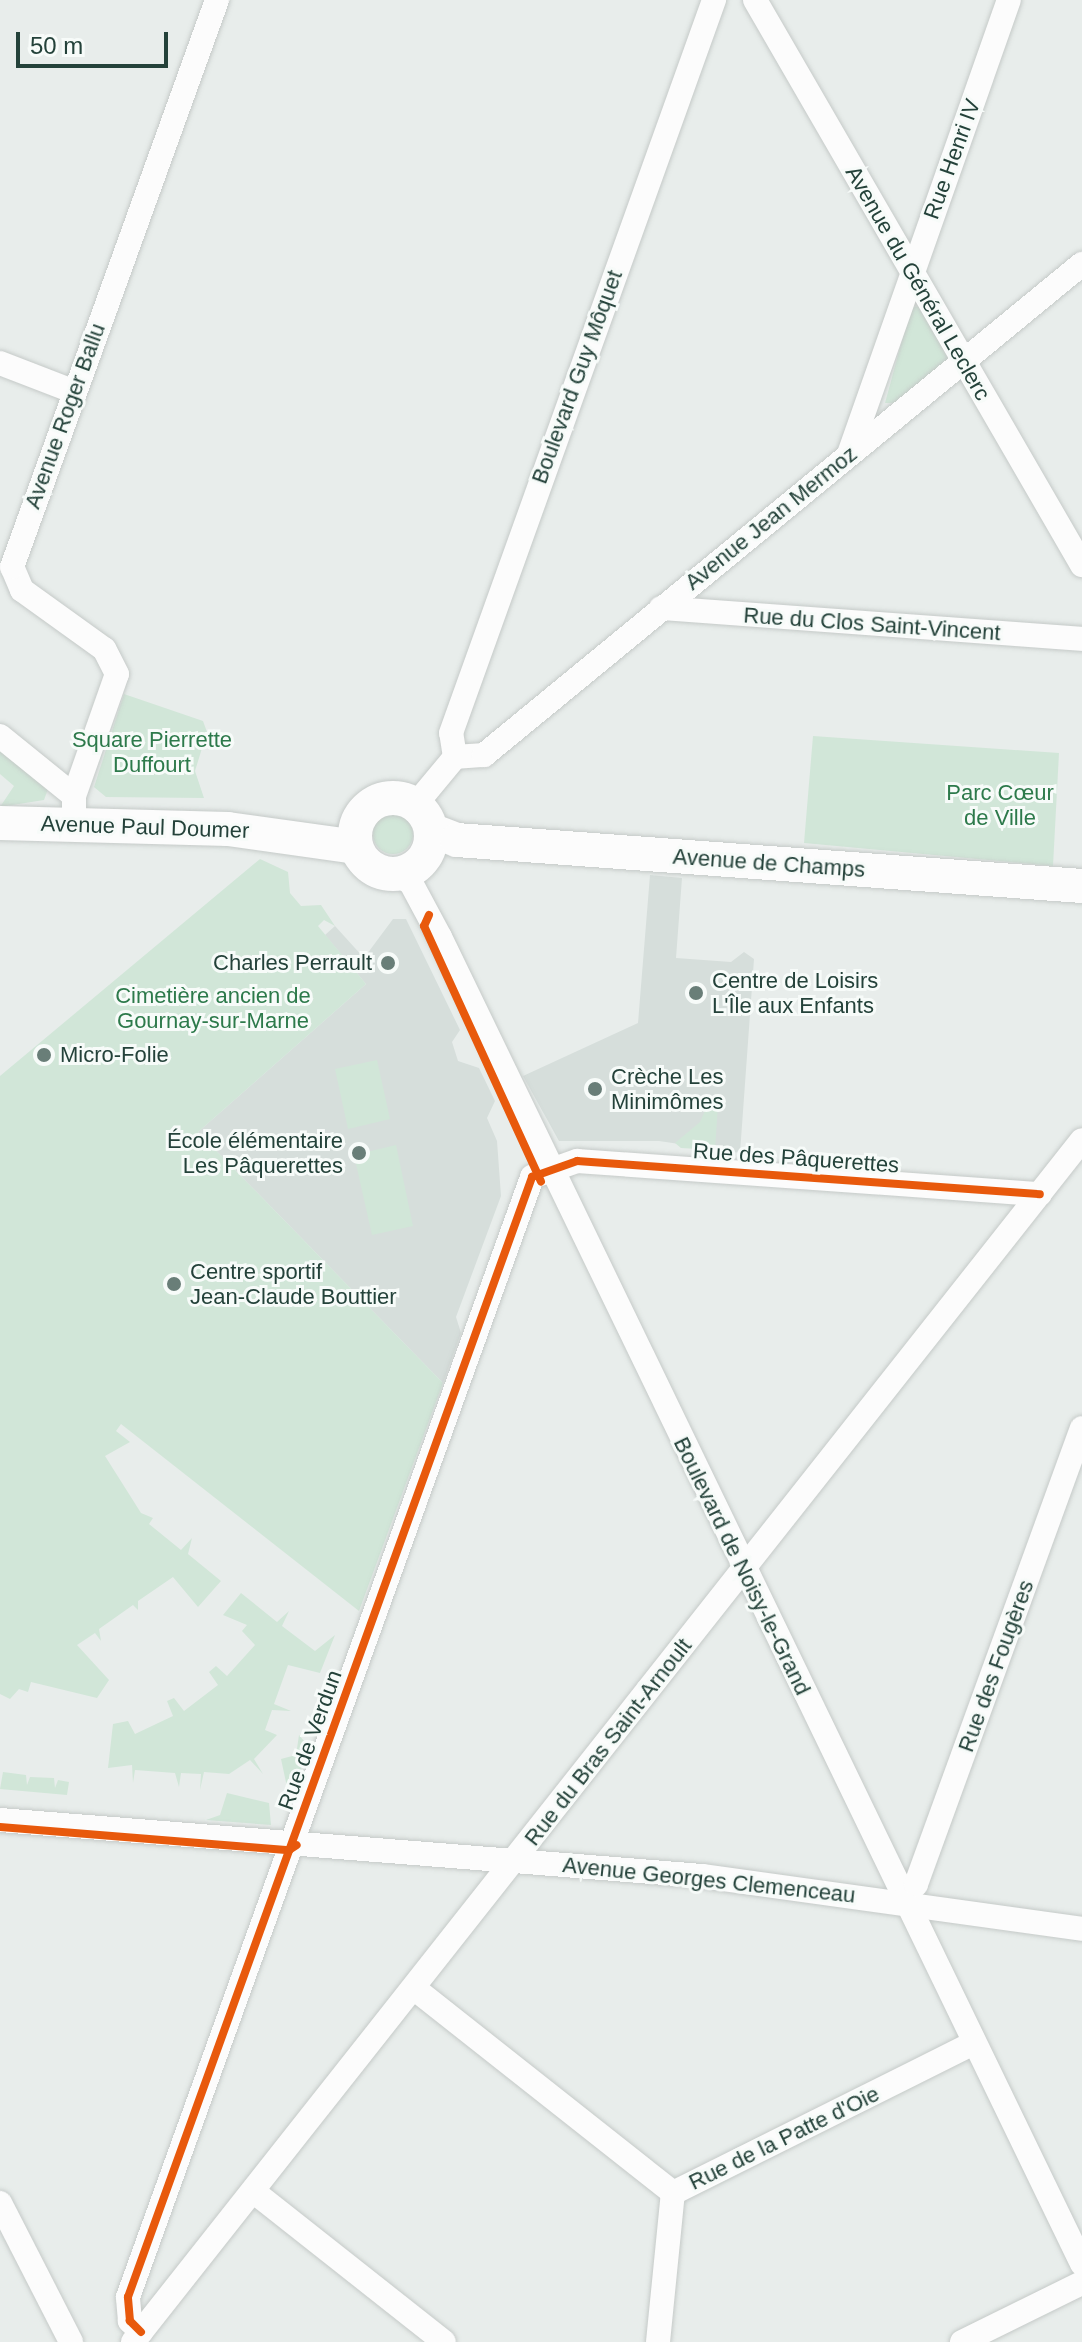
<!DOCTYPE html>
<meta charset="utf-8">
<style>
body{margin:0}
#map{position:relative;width:1082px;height:2342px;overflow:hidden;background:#e8edeb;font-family:Arial,sans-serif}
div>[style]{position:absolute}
.built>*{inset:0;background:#d6dedb}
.green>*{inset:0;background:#d1e6d8}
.round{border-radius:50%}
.roads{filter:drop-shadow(0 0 2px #c5cac8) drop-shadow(0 0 2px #c5cac8)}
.minor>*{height:24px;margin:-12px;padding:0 12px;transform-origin:12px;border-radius:12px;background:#fcfcfc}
.secondary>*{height:34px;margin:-17px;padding:0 17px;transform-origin:17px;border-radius:17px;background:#fcfcfc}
.secondary>.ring{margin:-17px;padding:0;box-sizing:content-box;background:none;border:34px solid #fcfcfc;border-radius:50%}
.cycleway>*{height:8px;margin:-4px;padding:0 4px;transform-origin:4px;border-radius:4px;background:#e8590c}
.dots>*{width:22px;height:22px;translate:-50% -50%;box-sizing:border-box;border:4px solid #f7fbf9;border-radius:50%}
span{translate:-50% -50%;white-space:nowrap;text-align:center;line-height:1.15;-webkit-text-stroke:6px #f7fbf9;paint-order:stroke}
.street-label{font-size:22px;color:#24423a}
.park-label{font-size:22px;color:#2d7a4b}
.poi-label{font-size:22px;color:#24423a}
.right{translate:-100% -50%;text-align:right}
.left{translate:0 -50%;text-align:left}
.scale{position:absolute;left:16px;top:32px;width:152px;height:36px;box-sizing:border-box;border:4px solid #24423a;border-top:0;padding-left:10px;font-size:24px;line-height:28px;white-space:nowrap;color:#24423a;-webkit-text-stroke:6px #f7fbf9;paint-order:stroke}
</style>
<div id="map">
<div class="built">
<div style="clip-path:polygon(650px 875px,682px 878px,676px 958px,731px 962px,744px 952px,754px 959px,740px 1153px,659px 1141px,559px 1141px,523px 1076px,638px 1023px)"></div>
<div style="clip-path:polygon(393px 919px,406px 919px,460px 1030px,452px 1042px,458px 1061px,479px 1068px,495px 1101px,487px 1118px,497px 1141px,501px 1196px,456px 1317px,461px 1333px,443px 1383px,198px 1132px,366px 984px,325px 935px,335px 926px,364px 958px)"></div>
</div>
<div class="green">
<div style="clip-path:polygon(922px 306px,949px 358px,897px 403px,885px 403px,911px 307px)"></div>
<div style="clip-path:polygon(124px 694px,203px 721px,207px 732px,195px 771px,204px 798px,106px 797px,94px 787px)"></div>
<div style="clip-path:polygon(813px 736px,1059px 753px,1053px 866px,804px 843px)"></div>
<div style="clip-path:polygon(0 751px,48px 789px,44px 800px,0 807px,14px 786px,0 774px)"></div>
<div class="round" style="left:373px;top:814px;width:40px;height:40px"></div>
<div style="clip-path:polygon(260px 859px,288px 872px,290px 893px,301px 906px,321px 905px,335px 926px,324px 920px,318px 926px,366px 984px,198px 1132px,443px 1383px,359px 1611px,121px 1424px,116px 1431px,130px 1442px,105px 1456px,141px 1513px,153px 1518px,149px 1524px,181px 1550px,192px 1538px,188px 1554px,221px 1581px,198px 1607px,173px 1577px,138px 1601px,138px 1610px,133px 1605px,99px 1629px,101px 1641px,95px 1633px,77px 1645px,109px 1680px,97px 1698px,31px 1682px,28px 1692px,19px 1689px,10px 1699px,0 1694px,0 1076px)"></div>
<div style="clip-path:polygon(377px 1060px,390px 1119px,348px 1129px,335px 1069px)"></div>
<div style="clip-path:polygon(708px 1104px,718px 1105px,715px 1150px,681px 1148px,675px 1143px,700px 1122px)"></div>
<div style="clip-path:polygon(396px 1145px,413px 1226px,372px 1235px,354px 1155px)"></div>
<div style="clip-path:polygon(241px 1593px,277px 1622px,289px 1611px,282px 1626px,315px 1651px,335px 1635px,320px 1673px,288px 1665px,274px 1704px,291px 1711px,272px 1710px,265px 1730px,277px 1735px,254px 1759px,263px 1774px,250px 1760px,229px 1774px,204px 1772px,200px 1790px,201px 1774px,181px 1773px,179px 1787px,175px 1773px,135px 1770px,133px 1783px,132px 1765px,108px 1768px,113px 1724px,128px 1721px,135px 1734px,173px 1716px,167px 1701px,174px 1698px,184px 1711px,218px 1685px,209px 1672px,216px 1666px,227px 1676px,255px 1645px,242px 1631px,247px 1625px,223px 1615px)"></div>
<div style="clip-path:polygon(299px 1735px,309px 1747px,290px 1801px,281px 1759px,296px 1755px)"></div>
<div style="clip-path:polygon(3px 1772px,26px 1775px,27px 1785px,30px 1777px,54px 1778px,55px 1788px,58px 1780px,69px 1782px,67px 1795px,0 1789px)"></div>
<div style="clip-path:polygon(227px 1793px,269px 1803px,271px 1825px,206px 1820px,220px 1815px)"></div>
</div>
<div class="roads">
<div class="minor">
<div style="left:755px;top:0;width:653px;rotate:59.94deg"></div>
<div style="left:0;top:363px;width:80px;rotate:21.1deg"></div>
<div style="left:849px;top:454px;width:481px;rotate:-70.6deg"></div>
<div style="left:661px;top:608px;width:422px;rotate:4.2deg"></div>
<div style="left:0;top:736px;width:95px;rotate:39deg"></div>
<div style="left:455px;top:757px;width:29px;rotate:-4deg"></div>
<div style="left:484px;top:755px;width:774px;rotate:-39.39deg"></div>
<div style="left:455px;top:757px;width:24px;rotate:-99deg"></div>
<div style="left:451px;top:733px;width:779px;rotate:-70.26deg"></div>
<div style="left:416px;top:804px;width:61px;rotate:-50.3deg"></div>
<div style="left:74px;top:829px;width:33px;rotate:-90deg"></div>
<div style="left:74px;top:796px;width:129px;rotate:-70.6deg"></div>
<div style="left:117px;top:674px;width:28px;rotate:-117deg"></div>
<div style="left:104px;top:649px;width:101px;rotate:-144.3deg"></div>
<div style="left:22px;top:590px;width:25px;rotate:-113deg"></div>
<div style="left:12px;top:567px;width:603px;rotate:-70.12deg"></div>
<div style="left:398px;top:874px;width:16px;rotate:35deg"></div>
<div style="left:411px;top:883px;width:61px;rotate:61.8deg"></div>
<div style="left:440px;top:937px;width:1474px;rotate:64.18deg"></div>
<div style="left:0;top:1820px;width:704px;rotate:4.56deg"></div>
<div style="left:702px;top:1876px;width:384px;rotate:7.9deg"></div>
<div style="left:904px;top:1899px;width:19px;rotate:-51deg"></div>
<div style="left:916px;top:1884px;width:485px;rotate:-70deg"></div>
<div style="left:415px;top:1989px;width:329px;rotate:38.3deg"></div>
<div style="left:253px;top:2191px;width:243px;rotate:38.3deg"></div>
<div style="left:673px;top:2193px;width:336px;rotate:-26.5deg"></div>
<div style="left:0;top:2203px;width:156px;rotate:62.9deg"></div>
<div style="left:141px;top:2332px;width:16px;rotate:-135deg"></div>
<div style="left:130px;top:2321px;width:24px;rotate:-95deg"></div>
<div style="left:128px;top:2297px;width:1191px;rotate:-70.16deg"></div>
<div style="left:532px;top:1177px;width:48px;rotate:-19.6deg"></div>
<div style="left:577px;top:1161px;width:464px;rotate:4.1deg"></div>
<div style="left:133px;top:2342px;width:1531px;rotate:-51.71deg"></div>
<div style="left:658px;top:2342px;width:150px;rotate:-84.3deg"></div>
<div style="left:962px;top:2342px;width:134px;rotate:-26.2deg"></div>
</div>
<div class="secondary">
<div class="ring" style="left:355px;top:798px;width:42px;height:42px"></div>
<div style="left:0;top:823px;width:228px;rotate:1.5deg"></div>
<div style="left:228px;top:829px;width:129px;rotate:8deg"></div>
<div style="left:431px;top:830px;width:28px;rotate:21deg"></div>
<div style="left:457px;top:840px;width:627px;rotate:4.21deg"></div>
</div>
</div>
<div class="cycleway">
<div style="left:429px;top:915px;width:12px;rotate:114deg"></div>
<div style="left:424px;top:926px;width:281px;rotate:65.4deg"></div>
<div style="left:0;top:1827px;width:290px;rotate:4.6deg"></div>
<div style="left:289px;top:1850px;width:9px;rotate:-32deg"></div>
<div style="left:141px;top:2332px;width:16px;rotate:-135deg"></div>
<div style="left:130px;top:2321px;width:24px;rotate:-95deg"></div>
<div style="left:128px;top:2297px;width:1191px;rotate:-70.16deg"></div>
<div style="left:532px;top:1177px;width:48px;rotate:-19.6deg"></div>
<div style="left:577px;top:1161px;width:464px;rotate:4.1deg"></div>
</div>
<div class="dots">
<div style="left:388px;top:963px;background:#697e78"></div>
<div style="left:696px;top:993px;background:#697e78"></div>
<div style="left:44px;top:1055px;background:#697e78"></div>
<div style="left:595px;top:1089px;background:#697e78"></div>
<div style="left:359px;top:1153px;background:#697e78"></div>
<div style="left:174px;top:1284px;background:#697e78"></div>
</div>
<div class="street-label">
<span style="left:952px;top:159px;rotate:-70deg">Rue Henri IV</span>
<span style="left:918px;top:283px;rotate:60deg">Avenue du Général Leclerc</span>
<span style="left:577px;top:377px;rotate:-70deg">Boulevard Guy Môquet</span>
<span style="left:65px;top:416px;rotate:-70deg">Avenue Roger Ballu</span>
<span style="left:771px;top:518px;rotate:-39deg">Avenue Jean Mermoz</span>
<span style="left:872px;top:624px;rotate:4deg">Rue du Clos Saint-Vincent</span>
<span style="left:145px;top:827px;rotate:2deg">Avenue Paul Doumer</span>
<span style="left:769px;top:863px;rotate:4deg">Avenue de Champs</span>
<span style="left:796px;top:1158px;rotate:4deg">Rue des Pâquerettes</span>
<span style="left:742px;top:1566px;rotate:64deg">Boulevard de Noisy-le-Grand</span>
<span style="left:996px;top:1666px;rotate:-70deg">Rue des Fougères</span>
<span style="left:310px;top:1740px;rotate:-70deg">Rue de Verdun</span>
<span style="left:608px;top:1742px;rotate:-52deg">Rue du Bras Saint-Arnoult</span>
<span style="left:709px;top:1880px;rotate:6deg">Avenue Georges Clemenceau</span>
<span style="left:784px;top:2138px;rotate:-26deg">Rue de la Patte d'Oie</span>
</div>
<div class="park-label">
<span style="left:152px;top:752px">Square Pierrette<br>Duffourt</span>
<span style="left:1000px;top:805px">Parc Cœur<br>de Ville</span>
<span style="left:213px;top:1008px">Cimetière ancien de<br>Gournay-sur-Marne</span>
</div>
<div class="poi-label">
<span class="right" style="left:372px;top:963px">Charles Perrault</span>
<span class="left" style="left:712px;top:993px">Centre de Loisirs<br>L'Île aux Enfants</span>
<span class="left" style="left:60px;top:1055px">Micro-Folie</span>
<span class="left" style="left:611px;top:1089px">Crèche Les<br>Minimômes</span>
<span class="right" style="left:343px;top:1153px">École élémentaire<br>Les Pâquerettes</span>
<span class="left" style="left:190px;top:1284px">Centre sportif<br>Jean-Claude Bouttier</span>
</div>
<div class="scale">50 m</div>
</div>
